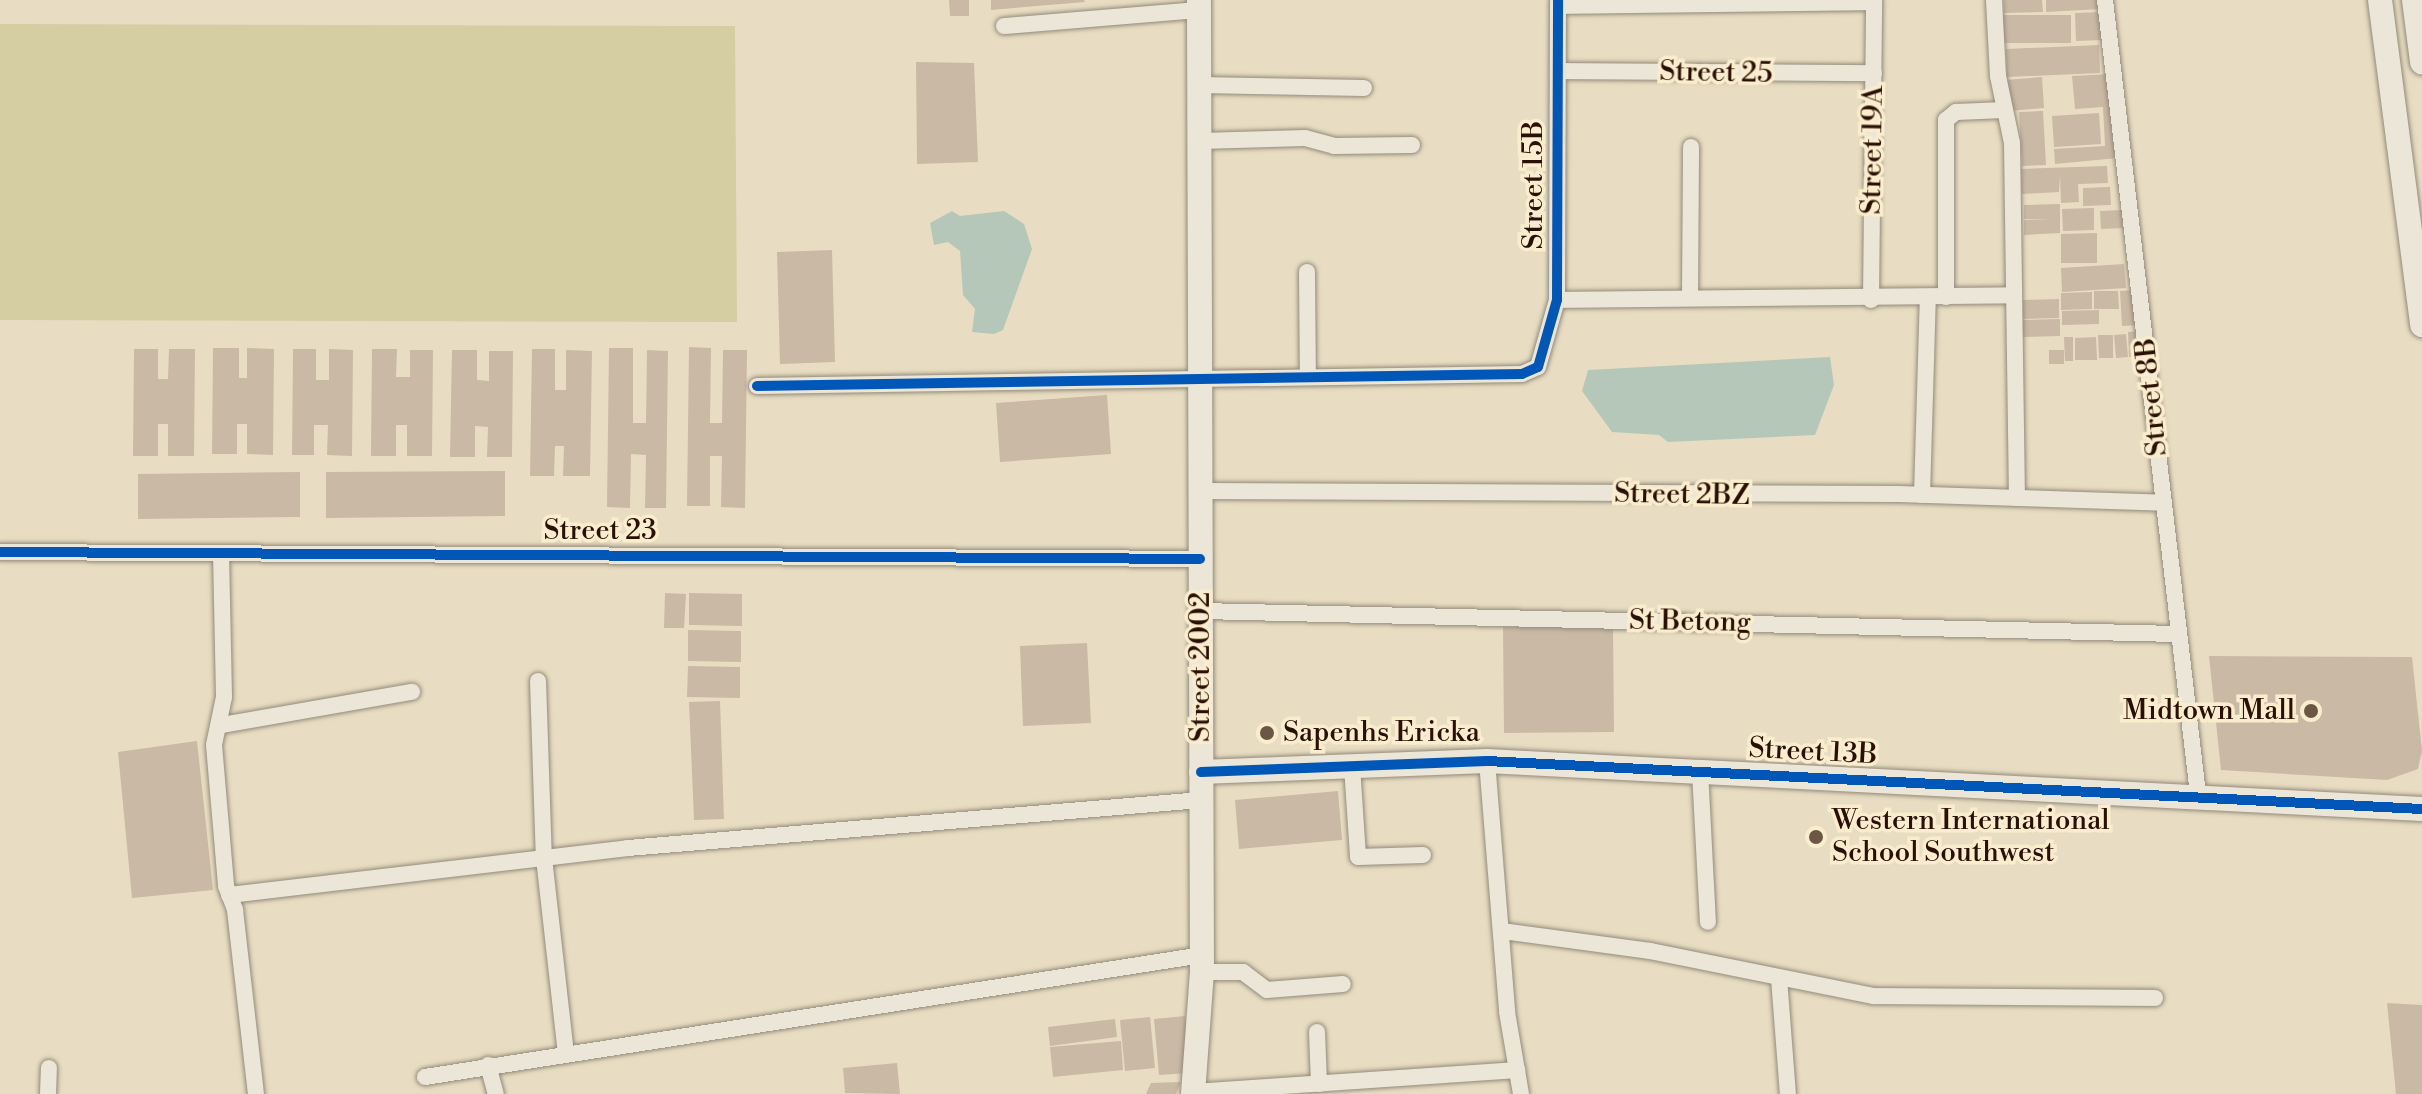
<!DOCTYPE html>
<style>
body{margin:0}
#map{position:relative;width:2422px;height:1094px;overflow:hidden;background:#e8ddc2;font-family:"Libre Bodoni",serif}
div>[style]{position:absolute}
.green>*{inset:0;background:#d4cea2}
.water>*{inset:0;background:#b5c7b9}
.building>*{inset:0;background:#cab9a5}
.roads{filter:drop-shadow(0 0 2px #938a7a) drop-shadow(0 0 2px #938a7a)}
.street>*{height:16px;margin:-8px;padding:0 8px;transform-origin:8px;border-radius:8px;background:#ebe6d8}
.secondary>*{height:24px;margin:-12px;padding:0 12px;transform-origin:12px;border-radius:12px;background:#ebe6d8}
.cycleway>*{height:10px;margin:-5px;padding:0 5px;transform-origin:5px;border-radius:5px;background:#0057b8}
.dots>*{width:22px;height:22px;translate:-50% -50%;box-sizing:border-box;border:4px solid #faedce;border-radius:50%}
span{translate:-50% -50%;white-space:nowrap;text-align:center;line-height:1.15;-webkit-text-stroke:7px #faedce;paint-order:stroke}
.street-label{font-size:28px;color:#2a0f04}
.poi-label{font-size:28px;color:#2a0f04}
.right{translate:-100% -50%;text-align:right}
.left{translate:0 -50%;text-align:left}
</style>
<div id="map">
<div class="green">
<div style="clip-path:polygon(0 24px,735px 26px,737px 322px,0 320px)"></div>
</div>
<div class="water">
<div style="clip-path:polygon(952px 211px,960px 216px,1004px 211px,1024px 224px,1032px 249px,1003px 330px,994px 334px,972px 332px,975px 309px,963px 295px,960px 251px,948px 242px,934px 245px,930px 223px)"></div>
<div style="clip-path:polygon(1830px 357px,1834px 385px,1815px 435px,1668px 442px,1659px 435px,1612px 432px,1582px 391px,1588px 370px)"></div>
</div>
<div class="building">
<div style="clip-path:polygon(949px 0,969px 0,969px 16px,950px 16px)"></div>
<div style="clip-path:polygon(991px 0,1084px 0,1085px 2px,991px 10px)"></div>
<div style="clip-path:polygon(2004px 0,2042px 0,2043px 12px,2004px 13px)"></div>
<div style="clip-path:polygon(2046px 0,2100px 0,2101px 9px,2046px 12px)"></div>
<div style="clip-path:polygon(2102px 12px,2103px 40px,2076px 41px,2075px 13px)"></div>
<div style="clip-path:polygon(2003px 15px,2071px 15px,2071px 43px,2003px 43px)"></div>
<div style="clip-path:polygon(2099px 45px,2100px 73px,2007px 77px,2006px 49px)"></div>
<div style="clip-path:polygon(916px 62px,974px 63px,978px 162px,917px 164px)"></div>
<div style="clip-path:polygon(2112px 74px,2118px 158px,2055px 164px,2054px 149px,2105px 146px,2103px 107px,2075px 109px,2072px 76px)"></div>
<div style="clip-path:polygon(2042px 77px,2044px 108px,2009px 111px,2006px 80px)"></div>
<div style="clip-path:polygon(2043px 111px,2046px 165px,2022px 166px,2019px 112px)"></div>
<div style="clip-path:polygon(2099px 113px,2101px 144px,2054px 147px,2052px 116px)"></div>
<div style="clip-path:polygon(2107px 166px,2108px 183px,2078px 184px,2079px 202px,2061px 203px,2060px 175px,2059px 192px,2022px 194px,2021px 169px)"></div>
<div style="clip-path:polygon(2110px 187px,2111px 205px,2083px 206px,2083px 188px)"></div>
<div style="clip-path:polygon(2060px 204px,2060px 233px,2024px 235px,2024px 220px,2049px 219px,2024px 219px,2024px 205px)"></div>
<div style="clip-path:polygon(2094px 208px,2094px 230px,2063px 231px,2062px 209px)"></div>
<div style="clip-path:polygon(2124px 210px,2124px 228px,2101px 229px,2100px 211px)"></div>
<div style="clip-path:polygon(2097px 233px,2097px 263px,2061px 263px,2061px 234px)"></div>
<div style="clip-path:polygon(832px 250px,835px 362px,780px 364px,777px 252px)"></div>
<div style="clip-path:polygon(2124px 264px,2126px 288px,2062px 292px,2061px 268px)"></div>
<div style="clip-path:polygon(2136px 290px,2138px 325px,2122px 326px,2120px 291px)"></div>
<div style="clip-path:polygon(2094px 291px,2118px 291px,2119px 309px,2094px 309px)"></div>
<div style="clip-path:polygon(2092px 292px,2092px 309px,2061px 310px,2061px 293px)"></div>
<div style="clip-path:polygon(2059px 299px,2059px 318px,2021px 319px,2021px 300px)"></div>
<div style="clip-path:polygon(2099px 310px,2099px 324px,2062px 325px,2062px 311px)"></div>
<div style="clip-path:polygon(2060px 319px,2060px 336px,2022px 337px,2022px 320px)"></div>
<div style="clip-path:polygon(2143px 331px,2144px 356px,2129px 357px,2128px 332px)"></div>
<div style="clip-path:polygon(2126px 334px,2128px 357px,2116px 358px,2114px 335px)"></div>
<div style="clip-path:polygon(2098px 335px,2113px 335px,2113px 358px,2099px 358px)"></div>
<div style="clip-path:polygon(2064px 337px,2073px 337px,2073px 361px,2065px 361px)"></div>
<div style="clip-path:polygon(2096px 337px,2097px 360px,2075px 360px,2075px 338px)"></div>
<div style="clip-path:polygon(689px 347px,711px 348px,710px 423px,722px 423px,723px 350px,747px 350px,745px 508px,721px 507px,722px 456px,710px 456px,710px 506px,687px 506px)"></div>
<div style="clip-path:polygon(213px 348px,239px 348px,239px 378px,247px 378px,247px 348px,274px 349px,273px 455px,247px 454px,247px 424px,237px 424px,237px 454px,212px 454px)"></div>
<div style="clip-path:polygon(609px 348px,633px 348px,633px 423px,646px 423px,647px 350px,668px 351px,666px 508px,645px 508px,646px 455px,631px 454px,630px 508px,607px 507px)"></div>
<div style="clip-path:polygon(134px 349px,158px 349px,158px 379px,168px 379px,169px 349px,195px 349px,194px 456px,168px 456px,168px 424px,158px 424px,158px 456px,133px 456px)"></div>
<div style="clip-path:polygon(293px 349px,316px 349px,316px 380px,329px 380px,329px 349px,353px 350px,352px 456px,327px 455px,328px 425px,314px 425px,314px 455px,292px 455px)"></div>
<div style="clip-path:polygon(372px 349px,397px 349px,396px 377px,410px 377px,410px 350px,433px 350px,432px 456px,407px 456px,407px 425px,396px 425px,396px 456px,371px 456px)"></div>
<div style="clip-path:polygon(532px 349px,555px 349px,555px 390px,566px 390px,566px 350px,592px 351px,590px 476px,563px 476px,564px 446px,555px 446px,554px 476px,530px 476px)"></div>
<div style="clip-path:polygon(452px 350px,477px 350px,477px 380px,489px 381px,489px 351px,513px 351px,512px 457px,487px 457px,488px 427px,475px 426px,475px 457px,450px 457px)"></div>
<div style="clip-path:polygon(2049px 350px,2064px 350px,2064px 364px,2049px 364px)"></div>
<div style="clip-path:polygon(1107px 395px,1111px 454px,1000px 462px,996px 403px)"></div>
<div style="clip-path:polygon(505px 471px,505px 516px,326px 518px,326px 472px)"></div>
<div style="clip-path:polygon(300px 472px,300px 517px,138px 519px,138px 474px)"></div>
<div style="clip-path:polygon(665px 593px,686px 594px,684px 628px,664px 628px)"></div>
<div style="clip-path:polygon(689px 593px,742px 594px,742px 626px,689px 625px)"></div>
<div style="clip-path:polygon(1613px 626px,1614px 732px,1504px 733px,1503px 627px)"></div>
<div style="clip-path:polygon(688px 630px,741px 631px,741px 662px,688px 661px)"></div>
<div style="clip-path:polygon(1087px 643px,1091px 723px,1023px 726px,1020px 646px)"></div>
<div style="clip-path:polygon(2209px 656px,2412px 657px,2422px 751px,2418px 769px,2387px 780px,2221px 770px)"></div>
<div style="clip-path:polygon(688px 666px,740px 667px,740px 698px,687px 697px)"></div>
<div style="clip-path:polygon(720px 701px,724px 819px,694px 820px,689px 702px)"></div>
<div style="clip-path:polygon(197px 741px,213px 890px,132px 898px,118px 752px)"></div>
<div style="clip-path:polygon(1338px 791px,1342px 840px,1239px 849px,1235px 800px)"></div>
<div style="clip-path:polygon(2387px 1003px,2422px 1005px,2422px 1094px,2396px 1094px)"></div>
<div style="clip-path:polygon(1185px 1016px,1190px 1073px,1159px 1075px,1154px 1019px)"></div>
<div style="clip-path:polygon(1150px 1017px,1155px 1068px,1125px 1071px,1120px 1020px)"></div>
<div style="clip-path:polygon(1115px 1019px,1117px 1037px,1050px 1046px,1048px 1027px)"></div>
<div style="clip-path:polygon(1121px 1041px,1123px 1070px,1053px 1077px,1050px 1047px)"></div>
<div style="clip-path:polygon(897px 1063px,900px 1094px,845px 1093px,843px 1068px)"></div>
<div style="clip-path:polygon(1181px 1082px,1176px 1094px,1146px 1094px,1151px 1083px)"></div>
</div>
<div class="roads">
<div class="street">
<div style="left:1994px;top:0;width:76px;rotate:87deg"></div>
<div style="left:1998px;top:76px;width:68px;rotate:78.2deg"></div>
<div style="left:2012px;top:143px;width:355px;rotate:89.2deg"></div>
<div style="left:2105px;top:0;width:799px;rotate:83.32deg"></div>
<div style="left:1558px;top:6px;width:316px;rotate:-0.7deg"></div>
<div style="left:1004px;top:26px;width:196px;rotate:-4.7deg"></div>
<div style="left:1559px;top:71px;width:315px;rotate:0.4deg"></div>
<div style="left:1199px;top:85px;width:165px;rotate:1deg"></div>
<div style="left:1200px;top:141px;width:105px;rotate:-1.6deg"></div>
<div style="left:1305px;top:138px;width:30px;rotate:15deg"></div>
<div style="left:1334px;top:146px;width:78px;rotate:-0.7deg"></div>
<div style="left:1307px;top:272px;width:105px;rotate:89.5deg"></div>
<div style="left:1690px;top:297px;width:150px;rotate:-89.6deg"></div>
<div style="left:1946px;top:297px;width:177px;rotate:-90deg"></div>
<div style="left:1946px;top:120px;width:13px;rotate:-39deg"></div>
<div style="left:1956px;top:112px;width:48px;rotate:-2.4deg"></div>
<div style="left:1557px;top:300px;width:456px;rotate:-0.6deg"></div>
<div style="left:1871px;top:300px;width:300px;rotate:-89.4deg"></div>
<div style="left:757px;top:386px;width:765px;rotate:-0.9deg"></div>
<div style="left:1522px;top:374px;width:17px;rotate:-24deg"></div>
<div style="left:1538px;top:367px;width:70px;rotate:-74.2deg"></div>
<div style="left:1557px;top:300px;width:300px;rotate:-89.8deg"></div>
<div style="left:1200px;top:491px;width:698px;rotate:0.25deg"></div>
<div style="left:1898px;top:494px;width:266px;rotate:1.9deg"></div>
<div style="left:1922px;top:495px;width:197px;rotate:-88.3deg"></div>
<div style="left:0;top:552px;width:1200px;rotate:0.33deg"></div>
<div style="left:221px;top:553px;width:144px;rotate:88.8deg"></div>
<div style="left:224px;top:697px;width:49px;rotate:101.8deg"></div>
<div style="left:214px;top:745px;width:142px;rotate:85.1deg"></div>
<div style="left:226px;top:886px;width:26px;rotate:69deg"></div>
<div style="left:235px;top:910px;width:185px;rotate:83.5deg"></div>
<div style="left:1201px;top:611px;width:977px;rotate:1.35deg"></div>
<div style="left:538px;top:681px;width:177px;rotate:88.1deg"></div>
<div style="left:544px;top:858px;width:198px;rotate:83.6deg"></div>
<div style="left:222px;top:725px;width:193px;rotate:-9.9deg"></div>
<div style="left:1487px;top:761px;width:252px;rotate:85.4deg"></div>
<div style="left:1507px;top:1012px;width:83px;rotate:80.3deg"></div>
<div style="left:1352px;top:766px;width:91px;rotate:86.2deg"></div>
<div style="left:1358px;top:857px;width:65px;rotate:-1.8deg"></div>
<div style="left:1700px;top:771px;width:151px;rotate:87deg"></div>
<div style="left:229px;top:895px;width:402px;rotate:-6.7deg"></div>
<div style="left:628px;top:848px;width:575px;rotate:-4.79deg"></div>
<div style="left:1502px;top:931px;width:149px;rotate:7.7deg"></div>
<div style="left:1650px;top:951px;width:228px;rotate:11.4deg"></div>
<div style="left:1874px;top:996px;width:281px;rotate:0.4deg"></div>
<div style="left:1202px;top:972px;width:41px"></div>
<div style="left:1243px;top:972px;width:30px;rotate:37deg"></div>
<div style="left:1267px;top:990px;width:76px;rotate:-4.5deg"></div>
<div style="left:1779px;top:978px;width:116px;rotate:85.6deg"></div>
<div style="left:1317px;top:1032px;width:52px;rotate:87.8deg"></div>
<div style="left:488px;top:1065px;width:30px;rotate:75deg"></div>
<div style="left:425px;top:1077px;width:787px;rotate:-8.92deg"></div>
<div style="left:1194px;top:1092px;width:324px;rotate:-3.9deg"></div>
<div style="left:48px;top:1094px;width:26px;rotate:-88deg"></div>
</div>
<div class="secondary">
<div style="left:2380px;top:0;width:328px;rotate:82.6deg"></div>
<div style="left:2414px;top:0;width:63px;rotate:82.6deg"></div>
<div style="left:1201px;top:772px;width:286px;rotate:-2.2deg"></div>
<div style="left:1487px;top:761px;width:936px;rotate:2.94deg"></div>
<div style="left:1193px;top:1094px;width:122px;rotate:-85.8deg"></div>
<div style="left:1202px;top:972px;width:972px;rotate:-90.18deg"></div>
</div>
</div>
<div class="cycleway">
<div style="left:757px;top:386px;width:765px;rotate:-0.9deg"></div>
<div style="left:1522px;top:374px;width:17px;rotate:-24deg"></div>
<div style="left:1538px;top:367px;width:70px;rotate:-74.2deg"></div>
<div style="left:1557px;top:300px;width:300px;rotate:-89.8deg"></div>
<div style="left:0;top:552px;width:1200px;rotate:0.33deg"></div>
<div style="left:1201px;top:772px;width:286px;rotate:-2.2deg"></div>
<div style="left:1487px;top:761px;width:936px;rotate:2.94deg"></div>
</div>
<div class="dots">
<div style="left:2311px;top:711px;background:#6c5746"></div>
<div style="left:1267px;top:733px;background:#6c5746"></div>
<div style="left:1816px;top:837px;background:#6c5746"></div>
</div>
<div class="street-label">
<span style="left:1716px;top:73px;rotate:1deg">Street 25</span>
<span style="left:1873px;top:150px;rotate:-89deg">Street 19A</span>
<span style="left:1534px;top:185px;rotate:-90deg">Street 15B</span>
<span style="left:2152px;top:397px;rotate:-96deg">Street 8B</span>
<span style="left:1682px;top:495px;rotate:1deg">Street 2BZ</span>
<span style="left:600px;top:531px">Street 23</span>
<span style="left:1690px;top:622px;rotate:1deg">St Betong</span>
<span style="left:1201px;top:667px;rotate:-90deg">Street 2002</span>
<span style="left:1813px;top:752px;rotate:3deg">Street 13B</span>
</div>
<div class="poi-label">
<span class="right" style="left:2295px;top:711px">Midtown Mall</span>
<span class="left" style="left:1283px;top:733px">Sapenhs Ericka</span>
<span class="left" style="left:1832px;top:837px">Western International<br>School Southwest</span>
</div>
</div>
